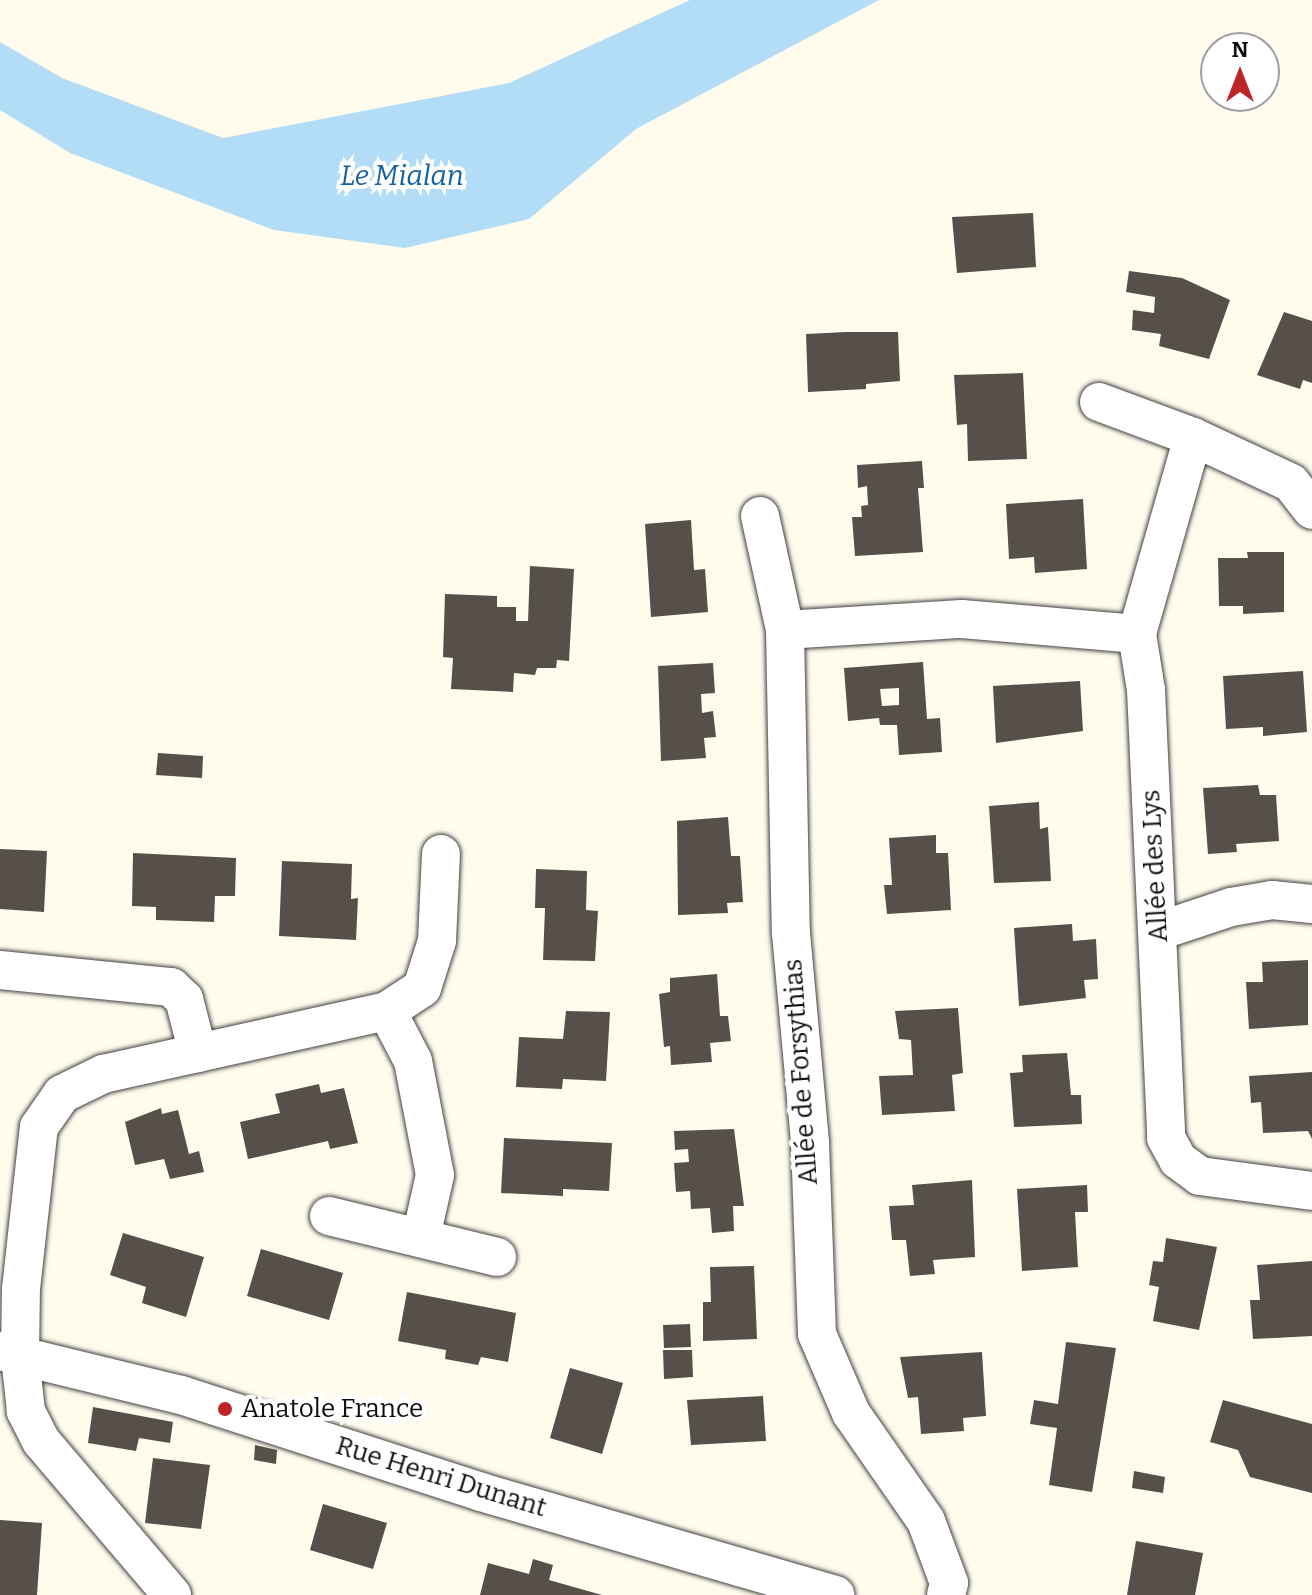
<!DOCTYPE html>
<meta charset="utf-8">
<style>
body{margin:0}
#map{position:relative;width:1312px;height:1595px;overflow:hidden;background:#fffcee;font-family:Bitter,serif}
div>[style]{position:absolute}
.water>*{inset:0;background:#b3dcf6}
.building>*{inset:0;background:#564f4a}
.roads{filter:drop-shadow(0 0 2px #414141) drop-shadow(0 0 2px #414141)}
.minor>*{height:38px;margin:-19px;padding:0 19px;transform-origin:19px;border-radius:19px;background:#fff}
.dots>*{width:22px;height:22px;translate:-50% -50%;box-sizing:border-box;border:4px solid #fff;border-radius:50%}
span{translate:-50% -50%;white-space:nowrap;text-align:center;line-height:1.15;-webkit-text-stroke:8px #fff;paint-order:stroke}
.street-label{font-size:26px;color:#0e0e0e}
.poi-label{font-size:26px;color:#0e0e0e}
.left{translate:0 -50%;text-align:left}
.water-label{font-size:28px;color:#1662a0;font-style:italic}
.north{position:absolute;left:1200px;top:32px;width:80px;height:80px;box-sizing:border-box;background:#fff;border:2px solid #9f9f9f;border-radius:50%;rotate:0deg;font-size:22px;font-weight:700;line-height:32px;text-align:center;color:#0e0e0e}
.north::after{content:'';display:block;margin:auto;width:28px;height:36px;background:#bf2429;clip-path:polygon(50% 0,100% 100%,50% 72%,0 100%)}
</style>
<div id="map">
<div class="water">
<div style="clip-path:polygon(690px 0,879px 0,636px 129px,529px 219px,405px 248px,274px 230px,70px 153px,0 110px,0 42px,62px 78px,223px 138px,509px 83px)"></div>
</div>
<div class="building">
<div style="clip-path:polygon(1033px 213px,1036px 267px,957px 273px,952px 217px)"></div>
<div style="clip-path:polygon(1129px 271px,1182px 278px,1230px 300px,1209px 359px,1159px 346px,1161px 334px,1132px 330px,1133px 310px,1154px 313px,1155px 297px,1126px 292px)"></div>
<div style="clip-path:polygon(1284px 312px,1312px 321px,1312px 383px,1303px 380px,1300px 389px,1257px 375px)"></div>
<div style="clip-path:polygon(846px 332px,898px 332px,900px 381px,866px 384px,866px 389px,808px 392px,806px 334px)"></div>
<div style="clip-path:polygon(1023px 373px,1027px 459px,968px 461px,967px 424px,957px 425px,954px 375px)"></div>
<div style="clip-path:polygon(922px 461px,924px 488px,918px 488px,923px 552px,855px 556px,852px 517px,862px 517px,861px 506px,868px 505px,867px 486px,858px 488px,857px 465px)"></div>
<div style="clip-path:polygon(1083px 499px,1087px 569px,1035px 573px,1034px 557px,1009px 559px,1006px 504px)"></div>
<div style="clip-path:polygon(691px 520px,694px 570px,705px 569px,708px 612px,651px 617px,645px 524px)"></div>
<div style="clip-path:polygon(1247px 552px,1284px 552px,1284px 612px,1243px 614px,1243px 606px,1219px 606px,1218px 558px,1248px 558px)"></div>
<div style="clip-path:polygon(530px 566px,574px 569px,569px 661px,557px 660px,556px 668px,537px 668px,535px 675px,514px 673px,513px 692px,451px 689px,453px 658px,443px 657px,445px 594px,497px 596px,497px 607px,516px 607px,516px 621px,528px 621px)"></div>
<div style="clip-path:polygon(evenodd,923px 662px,927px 719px,940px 718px,942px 752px,899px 755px,897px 725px,880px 725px,879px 718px,848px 721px,844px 668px,923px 662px,899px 688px,899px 705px,882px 706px,880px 689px,899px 688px)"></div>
<div style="clip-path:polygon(713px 663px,715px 693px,701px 694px,702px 713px,713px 711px,716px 737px,704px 738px,706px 758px,661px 761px,658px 666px)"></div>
<div style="clip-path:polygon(1303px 671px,1307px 732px,1263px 736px,1263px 727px,1226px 729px,1223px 676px)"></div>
<div style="clip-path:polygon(1080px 681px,1083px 731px,996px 743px,993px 686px)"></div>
<div style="clip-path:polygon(158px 753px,203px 756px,202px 778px,156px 775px)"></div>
<div style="clip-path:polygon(1258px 785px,1260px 795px,1276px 795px,1279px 841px,1236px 844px,1237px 852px,1208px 854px,1203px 788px)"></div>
<div style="clip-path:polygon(1039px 802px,1040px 829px,1048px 827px,1051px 881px,994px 883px,989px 806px)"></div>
<div style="clip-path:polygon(728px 817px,731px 856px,740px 856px,743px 902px,727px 903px,728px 913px,678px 915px,677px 821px)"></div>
<div style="clip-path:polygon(936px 835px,936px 853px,948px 853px,951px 910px,887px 914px,884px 885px,892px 885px,889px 838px)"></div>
<div style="clip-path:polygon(0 849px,47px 851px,44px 912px,0 909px)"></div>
<div style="clip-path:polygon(133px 853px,236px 858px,235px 896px,215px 896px,214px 922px,156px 920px,156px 907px,132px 906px)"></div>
<div style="clip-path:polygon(282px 861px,352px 864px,351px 899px,358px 898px,356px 940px,279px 936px)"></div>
<div style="clip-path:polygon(536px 869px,587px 871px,586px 910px,598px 911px,595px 961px,543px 960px,545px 908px,535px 908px)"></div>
<div style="clip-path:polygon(1072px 924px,1073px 941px,1096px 939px,1098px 979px,1084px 980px,1086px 998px,1019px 1006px,1014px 928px)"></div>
<div style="clip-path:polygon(1308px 960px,1308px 1025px,1249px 1029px,1246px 982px,1263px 982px,1262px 962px)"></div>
<div style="clip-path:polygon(717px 974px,720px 1016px,728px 1016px,731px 1041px,710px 1043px,712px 1062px,671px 1065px,670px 1046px,664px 1047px,659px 994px,670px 992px,670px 978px)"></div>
<div style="clip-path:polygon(958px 1008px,963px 1073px,952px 1075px,955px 1111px,882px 1115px,879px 1076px,913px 1075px,911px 1040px,899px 1039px,895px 1011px)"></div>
<div style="clip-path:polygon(566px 1011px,610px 1012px,606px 1081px,563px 1079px,562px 1089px,516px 1087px,519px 1037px,563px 1039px)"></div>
<div style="clip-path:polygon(1067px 1053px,1071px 1095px,1081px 1095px,1082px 1124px,1014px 1127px,1010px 1073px,1023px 1072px,1022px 1055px)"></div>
<div style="clip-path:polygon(1312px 1072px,1312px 1139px,1308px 1131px,1263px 1133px,1261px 1102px,1251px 1103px,1249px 1076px)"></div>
<div style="clip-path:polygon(319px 1084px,321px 1093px,344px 1088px,358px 1143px,330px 1149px,328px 1141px,248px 1159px,240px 1122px,280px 1113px,275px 1094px)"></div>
<div style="clip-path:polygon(161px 1108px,162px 1114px,178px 1110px,189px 1154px,199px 1151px,204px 1172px,170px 1179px,164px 1159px,135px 1165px,125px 1122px)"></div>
<div style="clip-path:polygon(734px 1129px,744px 1206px,733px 1206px,734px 1231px,712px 1233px,710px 1208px,691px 1209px,690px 1191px,676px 1192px,674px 1163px,689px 1162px,688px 1149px,675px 1150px,674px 1131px)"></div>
<div style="clip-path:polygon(504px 1138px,612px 1143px,609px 1191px,563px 1189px,563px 1196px,501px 1193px)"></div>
<div style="clip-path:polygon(972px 1180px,975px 1257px,933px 1260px,935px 1274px,910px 1276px,906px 1240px,892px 1240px,889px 1206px,914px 1205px,912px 1185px)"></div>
<div style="clip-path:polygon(1087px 1185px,1088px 1212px,1075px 1212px,1078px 1267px,1022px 1271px,1017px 1189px)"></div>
<div style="clip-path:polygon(123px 1233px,204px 1257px,186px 1317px,142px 1303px,146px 1287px,110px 1275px)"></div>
<div style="clip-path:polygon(1166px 1238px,1217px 1247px,1199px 1330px,1153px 1321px,1159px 1287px,1149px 1285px,1153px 1261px,1163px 1262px)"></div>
<div style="clip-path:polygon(261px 1249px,343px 1273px,329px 1320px,247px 1296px)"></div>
<div style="clip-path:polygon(1312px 1261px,1312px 1336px,1253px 1339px,1250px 1300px,1260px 1300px,1257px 1265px)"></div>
<div style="clip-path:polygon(754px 1266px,757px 1339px,703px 1341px,703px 1302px,711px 1302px,710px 1267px)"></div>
<div style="clip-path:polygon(407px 1292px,516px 1313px,508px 1362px,481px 1357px,478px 1365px,445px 1359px,446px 1350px,398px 1341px)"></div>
<div style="clip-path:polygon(690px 1324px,691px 1347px,664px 1348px,663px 1325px)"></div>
<div style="clip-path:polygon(1066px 1342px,1116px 1348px,1092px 1492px,1049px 1485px,1057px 1428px,1030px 1424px,1034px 1400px,1058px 1404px)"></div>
<div style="clip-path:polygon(663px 1350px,692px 1350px,693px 1377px,664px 1379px)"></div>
<div style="clip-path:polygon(982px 1352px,986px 1416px,963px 1418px,964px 1431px,921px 1434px,918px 1397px,908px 1398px,900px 1357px)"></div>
<div style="clip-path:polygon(570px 1368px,623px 1383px,602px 1454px,550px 1438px)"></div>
<div style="clip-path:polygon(763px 1396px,766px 1441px,691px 1445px,687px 1400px)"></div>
<div style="clip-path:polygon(1223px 1400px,1312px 1424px,1312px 1493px,1250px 1477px,1238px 1450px,1210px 1442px)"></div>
<div style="clip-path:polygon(93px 1407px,173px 1422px,170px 1443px,139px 1438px,136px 1451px,88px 1443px)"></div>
<div style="clip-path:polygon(255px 1445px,277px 1450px,276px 1464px,254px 1460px)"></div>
<div style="clip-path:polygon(153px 1458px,210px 1465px,201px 1529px,145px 1523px)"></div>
<div style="clip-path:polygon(1134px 1471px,1165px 1477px,1163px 1493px,1132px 1488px)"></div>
<div style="clip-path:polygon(323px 1504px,387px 1523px,373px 1569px,310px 1550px)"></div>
<div style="clip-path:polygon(0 1520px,42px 1523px,37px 1595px,0 1595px)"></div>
<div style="clip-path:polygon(1136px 1541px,1203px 1553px,1195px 1595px,1127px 1595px)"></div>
<div style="clip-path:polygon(533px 1559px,553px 1565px,549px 1580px,602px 1595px,480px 1595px,488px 1563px,529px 1574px)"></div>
</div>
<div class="roads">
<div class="minor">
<div style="left:1099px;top:402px;width:100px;rotate:20.4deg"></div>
<div style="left:1193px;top:437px;width:108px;rotate:25.1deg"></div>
<div style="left:1291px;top:483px;width:34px;rotate:52deg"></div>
<div style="left:1193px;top:437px;width:205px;rotate:105.9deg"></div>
<div style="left:1137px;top:634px;width:57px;rotate:80.9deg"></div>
<div style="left:1146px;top:690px;width:448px;rotate:87.4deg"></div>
<div style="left:1166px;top:1138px;width:25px;rotate:61deg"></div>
<div style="left:1178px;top:1160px;width:27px;rotate:36deg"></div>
<div style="left:1200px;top:1176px;width:113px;rotate:7.6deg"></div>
<div style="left:760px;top:516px;width:117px;rotate:77.6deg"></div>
<div style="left:785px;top:630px;width:303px;rotate:88.9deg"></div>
<div style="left:791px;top:933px;width:211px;rotate:84.8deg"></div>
<div style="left:810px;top:1143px;width:191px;rotate:87.9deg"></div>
<div style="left:817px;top:1334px;width:86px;rotate:66.7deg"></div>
<div style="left:851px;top:1413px;width:131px;rotate:55.2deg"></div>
<div style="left:926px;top:1521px;width:66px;rotate:69.6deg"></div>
<div style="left:949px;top:1583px;width:12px;rotate:104deg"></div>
<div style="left:785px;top:630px;width:177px;rotate:-3.6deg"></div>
<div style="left:962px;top:619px;width:176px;rotate:4.9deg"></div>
<div style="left:1159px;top:931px;width:76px;rotate:-18.4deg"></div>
<div style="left:1231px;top:907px;width:42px;rotate:-9.7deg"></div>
<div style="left:1272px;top:900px;width:40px;rotate:5.7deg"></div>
<div style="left:0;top:970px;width:172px;rotate:5.7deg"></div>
<div style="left:171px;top:987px;width:18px;rotate:43deg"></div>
<div style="left:184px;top:999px;width:56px;rotate:75.5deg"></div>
<div style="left:387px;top:1011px;width:42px;rotate:-33.3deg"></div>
<div style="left:422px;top:988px;width:49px;rotate:-72.3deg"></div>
<div style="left:437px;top:941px;width:87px;rotate:-87.4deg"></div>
<div style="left:329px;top:1216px;width:173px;rotate:13.7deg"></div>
<div style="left:0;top:1351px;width:186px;rotate:13.7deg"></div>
<div style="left:181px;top:1395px;width:315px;rotate:17.9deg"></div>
<div style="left:481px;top:1492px;width:369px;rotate:16.2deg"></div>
<div style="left:172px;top:1595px;width:202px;rotate:-130.4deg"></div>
<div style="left:41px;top:1441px;width:34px;rotate:-117deg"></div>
<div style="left:26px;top:1411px;width:54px;rotate:-96.3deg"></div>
<div style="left:20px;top:1357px;width:68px;rotate:-89.2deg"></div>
<div style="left:21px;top:1289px;width:163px;rotate:-83.7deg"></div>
<div style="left:39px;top:1127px;width:40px;rotate:-55.1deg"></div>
<div style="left:62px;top:1094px;width:46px;rotate:-26deg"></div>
<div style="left:103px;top:1074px;width:291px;rotate:-12.5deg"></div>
<div style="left:387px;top:1011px;width:56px;rotate:62.5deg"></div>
<div style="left:413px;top:1061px;width:116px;rotate:79.1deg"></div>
<div style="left:435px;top:1175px;width:64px;rotate:102.7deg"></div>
</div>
</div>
<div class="dots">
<div style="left:225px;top:1409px;background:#bf2429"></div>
</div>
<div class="street-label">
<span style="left:1155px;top:866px;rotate:-93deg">Allée des Lys</span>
<span style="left:801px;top:1072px;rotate:-94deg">Allée de Forsythias</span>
<span style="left:441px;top:1477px;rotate:17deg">Rue Henri Dunant</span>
</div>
<div class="poi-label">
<span class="left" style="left:241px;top:1409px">Anatole France</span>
</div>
<div class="water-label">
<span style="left:402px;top:176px">Le Mialan</span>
</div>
<div class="north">N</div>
</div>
